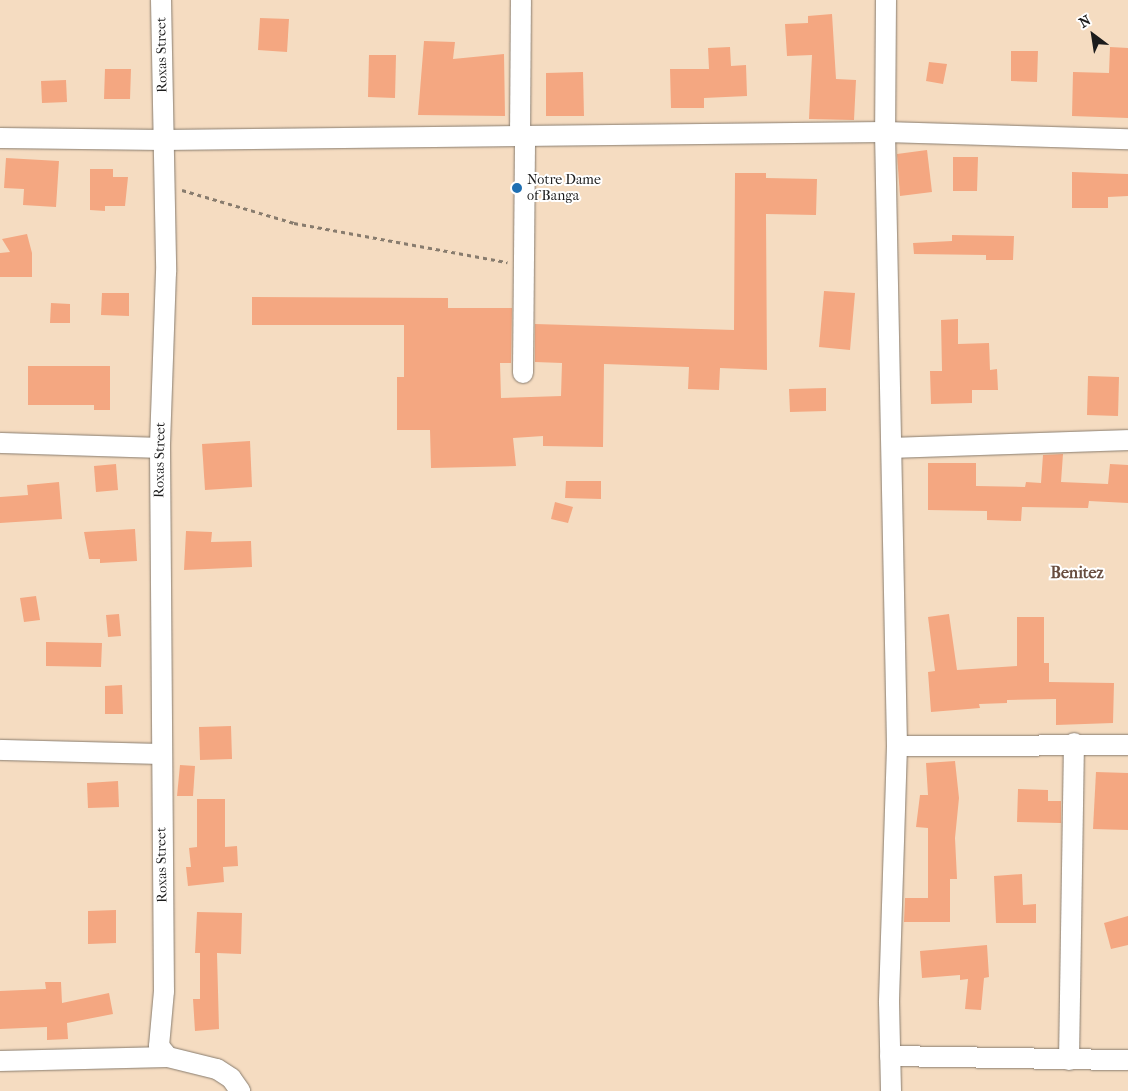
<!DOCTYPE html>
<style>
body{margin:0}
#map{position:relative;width:1128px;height:1091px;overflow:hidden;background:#f5dcc1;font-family:"IM FELL French Canon",serif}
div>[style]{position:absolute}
.building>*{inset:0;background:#f4a781}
.path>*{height:3px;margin-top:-1.5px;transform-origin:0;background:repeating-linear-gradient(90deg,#887c6e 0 4px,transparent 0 8px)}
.roads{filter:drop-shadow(0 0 1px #887c6e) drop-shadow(0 0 1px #887c6e)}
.minor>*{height:20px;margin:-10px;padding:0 10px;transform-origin:10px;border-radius:10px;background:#fff}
.dots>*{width:14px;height:14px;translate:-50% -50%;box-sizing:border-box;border:2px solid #fff;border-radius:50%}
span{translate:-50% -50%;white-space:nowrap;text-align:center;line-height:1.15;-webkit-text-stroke:4px #fff;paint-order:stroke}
.street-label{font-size:14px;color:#1c1c1c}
.poi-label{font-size:14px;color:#1c1c1c}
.left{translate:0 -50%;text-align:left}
.quarter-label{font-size:16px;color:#684d3f;font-weight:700}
.north{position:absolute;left:1068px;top:10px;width:50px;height:50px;-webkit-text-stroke:4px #fff;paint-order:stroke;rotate:329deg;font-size:14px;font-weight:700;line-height:20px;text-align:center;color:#1c1c1c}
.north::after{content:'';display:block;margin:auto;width:18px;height:22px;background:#1c1c1c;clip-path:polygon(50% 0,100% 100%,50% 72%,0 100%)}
</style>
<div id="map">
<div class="building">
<div style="clip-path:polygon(832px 14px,836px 79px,856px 80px,854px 120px,809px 119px,812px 55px,787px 56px,785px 24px,808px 23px,808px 16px)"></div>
<div style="clip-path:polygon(260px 18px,289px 19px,287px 52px,258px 50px)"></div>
<div style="clip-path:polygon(424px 41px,455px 42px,453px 59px,504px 54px,505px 116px,418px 115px)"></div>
<div style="clip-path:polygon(730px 47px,731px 66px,746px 65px,747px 96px,704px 98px,704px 108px,671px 108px,670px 69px,709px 69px,708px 48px)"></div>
<div style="clip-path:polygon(1110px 47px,1128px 48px,1128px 118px,1072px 116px,1073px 72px,1109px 73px)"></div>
<div style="clip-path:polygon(1011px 51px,1038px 51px,1037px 82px,1011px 81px)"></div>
<div style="clip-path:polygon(369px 55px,396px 55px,395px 98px,368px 97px)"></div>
<div style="clip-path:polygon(929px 62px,947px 64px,943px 84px,926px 81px)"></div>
<div style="clip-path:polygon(105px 69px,131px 69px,130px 99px,104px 99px)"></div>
<div style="clip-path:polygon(583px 72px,584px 116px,546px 116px,546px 73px)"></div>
<div style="clip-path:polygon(66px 80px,67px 102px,42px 103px,41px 81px)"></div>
<div style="clip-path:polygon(927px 150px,932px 192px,900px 196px,897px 154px)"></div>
<div style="clip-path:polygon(953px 157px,978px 157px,977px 191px,953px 191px)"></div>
<div style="clip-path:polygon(6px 158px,59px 161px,56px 207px,23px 205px,24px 189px,4px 188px)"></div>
<div style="clip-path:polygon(90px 169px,113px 169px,113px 177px,128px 177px,125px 206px,105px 206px,105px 211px,90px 210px)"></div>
<div style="clip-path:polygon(1072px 172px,1128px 174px,1128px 196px,1108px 197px,1108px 208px,1072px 208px)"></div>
<div style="clip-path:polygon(735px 173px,766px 173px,766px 178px,817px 179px,816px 215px,766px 214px,767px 370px,720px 368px,719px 390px,688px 389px,689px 367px,604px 364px,603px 447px,543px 446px,543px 436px,513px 438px,516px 466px,431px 468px,430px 430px,397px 430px,397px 377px,404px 377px,404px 325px,252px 325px,252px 297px,448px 298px,448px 308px,512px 308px,511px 363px,500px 363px,501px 398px,561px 396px,562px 363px,535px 362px,535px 324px,734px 330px)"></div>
<div style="clip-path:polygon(27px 234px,32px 253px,32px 277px,0 277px,0 253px,10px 252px,2px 239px)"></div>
<div style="clip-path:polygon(952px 235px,1014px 236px,1013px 260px,986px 260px,986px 255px,914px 254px,913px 243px,952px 241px)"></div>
<div style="clip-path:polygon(824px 291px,855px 293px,850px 350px,819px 347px)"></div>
<div style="clip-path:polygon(102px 293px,129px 293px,129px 316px,101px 315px)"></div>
<div style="clip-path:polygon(51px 303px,70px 304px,70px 323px,50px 323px)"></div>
<div style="clip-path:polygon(958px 319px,958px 344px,989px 343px,990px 370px,997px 369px,998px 390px,972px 390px,972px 403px,931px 404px,930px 371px,942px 371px,941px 320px)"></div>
<div style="clip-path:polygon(28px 366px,110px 366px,110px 410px,94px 410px,94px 405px,28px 405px)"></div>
<div style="clip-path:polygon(1088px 376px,1119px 377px,1118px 416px,1087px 415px)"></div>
<div style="clip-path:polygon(826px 388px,826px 411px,790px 412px,789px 389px)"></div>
<div style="clip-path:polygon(250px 441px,252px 487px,205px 490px,202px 444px)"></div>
<div style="clip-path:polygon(1063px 454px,1061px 482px,1108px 484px,1110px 464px,1128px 465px,1128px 503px,1089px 501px,1088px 508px,1022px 507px,1021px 521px,987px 520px,987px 511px,928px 510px,928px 463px,976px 463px,976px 486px,1025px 487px,1026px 482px,1041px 483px,1043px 455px)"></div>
<div style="clip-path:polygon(116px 464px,118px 490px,96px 492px,94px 466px)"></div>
<div style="clip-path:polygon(566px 481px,601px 481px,601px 499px,565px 498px)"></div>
<div style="clip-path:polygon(59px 482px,62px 519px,0 523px,0 497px,28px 495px,27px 485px)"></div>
<div style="clip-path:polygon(555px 502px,573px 507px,568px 523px,551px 519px)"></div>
<div style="clip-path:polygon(135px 529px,137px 561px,100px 563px,100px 559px,89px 559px,84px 532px)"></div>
<div style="clip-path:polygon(186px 531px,212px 532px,211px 542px,251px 541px,252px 567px,184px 570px)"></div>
<div style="clip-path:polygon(36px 596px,40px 620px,24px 622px,20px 598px)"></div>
<div style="clip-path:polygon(119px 614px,121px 636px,108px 637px,106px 615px)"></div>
<div style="clip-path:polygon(949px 614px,957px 670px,1017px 666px,1017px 617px,1044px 617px,1044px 663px,1049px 663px,1049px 682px,1114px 683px,1113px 723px,1056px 725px,1056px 699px,1007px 700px,1007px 703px,979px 704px,980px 708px,931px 712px,928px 672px,935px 671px,928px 617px)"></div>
<div style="clip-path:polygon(46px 642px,102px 643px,101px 667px,46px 666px)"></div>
<div style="clip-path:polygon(122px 685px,123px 714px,105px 714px,105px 686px)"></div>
<div style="clip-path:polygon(231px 726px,232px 759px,200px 760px,199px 727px)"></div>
<div style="clip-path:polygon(955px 761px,959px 798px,955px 838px,957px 879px,950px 879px,950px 922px,904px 922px,905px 898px,928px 898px,928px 828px,916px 827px,920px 795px,928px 795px,926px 763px)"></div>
<div style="clip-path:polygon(180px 765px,195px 766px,193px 796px,177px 796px)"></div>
<div style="clip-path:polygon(1096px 772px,1128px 773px,1128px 830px,1093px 829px)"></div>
<div style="clip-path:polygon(118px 781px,119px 807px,88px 808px,87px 783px)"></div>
<div style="clip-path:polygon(1018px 789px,1048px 790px,1048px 801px,1061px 801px,1061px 823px,1017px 822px)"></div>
<div style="clip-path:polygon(197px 799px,225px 799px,225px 847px,237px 846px,238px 866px,223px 867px,224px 882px,188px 886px,186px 867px,191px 867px,189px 848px,197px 847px)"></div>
<div style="clip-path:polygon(1022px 874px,1023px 905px,1036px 904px,1036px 923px,996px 923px,994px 876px)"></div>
<div style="clip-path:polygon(116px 910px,116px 943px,88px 944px,88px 911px)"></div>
<div style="clip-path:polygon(197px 912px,242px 913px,241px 954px,217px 953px,219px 1029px,195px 1031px,193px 999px,200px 999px,200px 953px,195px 953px)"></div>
<div style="clip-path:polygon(1128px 916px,1128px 945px,1111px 949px,1104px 923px)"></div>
<div style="clip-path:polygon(987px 945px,989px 977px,984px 978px,981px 1010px,965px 1009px,968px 979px,960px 980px,960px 975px,922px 978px,920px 951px)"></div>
<div style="clip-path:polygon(45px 982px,61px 982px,62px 1003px,109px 993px,113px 1014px,67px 1023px,68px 1039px,47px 1040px,47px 1027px,0 1029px,0 991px,46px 989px)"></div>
</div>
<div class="path">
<div style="left:182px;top:190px;width:117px;rotate:16.4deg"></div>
<div style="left:294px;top:223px;width:217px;rotate:10.4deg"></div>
</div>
<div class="roads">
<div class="minor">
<div style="left:161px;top:0;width:272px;rotate:88.9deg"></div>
<div style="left:166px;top:272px;width:176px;rotate:92deg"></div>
<div style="left:160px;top:448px;width:543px;rotate:89.58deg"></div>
<div style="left:164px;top:991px;width:55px;rotate:95.2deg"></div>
<div style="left:159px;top:1046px;width:14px;rotate:51deg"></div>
<div style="left:168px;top:1057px;width:50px;rotate:13.8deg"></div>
<div style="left:217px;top:1069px;width:17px;rotate:33deg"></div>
<div style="left:231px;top:1078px;width:16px;rotate:55deg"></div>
<div style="left:886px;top:0;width:132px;rotate:90.4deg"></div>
<div style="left:885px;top:132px;width:614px;rotate:88.88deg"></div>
<div style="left:897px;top:746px;width:256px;rotate:91.8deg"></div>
<div style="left:889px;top:1002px;width:89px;rotate:88.7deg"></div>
<div style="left:520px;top:137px;width:137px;rotate:-89.6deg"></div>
<div style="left:0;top:138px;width:163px;rotate:0.7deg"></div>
<div style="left:163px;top:140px;width:722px;rotate:-0.63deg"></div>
<div style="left:885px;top:132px;width:243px;rotate:1.7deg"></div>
<div style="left:523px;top:373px;width:236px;rotate:-89.5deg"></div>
<div style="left:0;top:443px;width:160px;rotate:1.8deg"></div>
<div style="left:892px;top:448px;width:236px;rotate:-1.9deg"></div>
<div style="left:897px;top:746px;width:231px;rotate:-0.2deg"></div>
<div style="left:0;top:750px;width:161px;rotate:1.4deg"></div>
<div style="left:890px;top:1056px;width:238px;rotate:1deg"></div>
<div style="left:1069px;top:1060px;width:317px;rotate:-89.1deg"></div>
<div style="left:0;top:1061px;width:168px;rotate:-1.4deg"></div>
</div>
</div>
<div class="dots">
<div style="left:517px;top:188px;background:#1f6fb2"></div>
</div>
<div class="street-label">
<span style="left:162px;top:55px;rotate:-91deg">Roxas Street</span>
<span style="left:160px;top:460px;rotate:-89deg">Roxas Street</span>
<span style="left:162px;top:865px;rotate:-91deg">Roxas Street</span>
</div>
<div class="poi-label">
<span class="left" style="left:527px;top:188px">Notre Dame<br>of Banga</span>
</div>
<div class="quarter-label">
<span style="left:1077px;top:573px">Benitez</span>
</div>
<div class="north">N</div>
</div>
